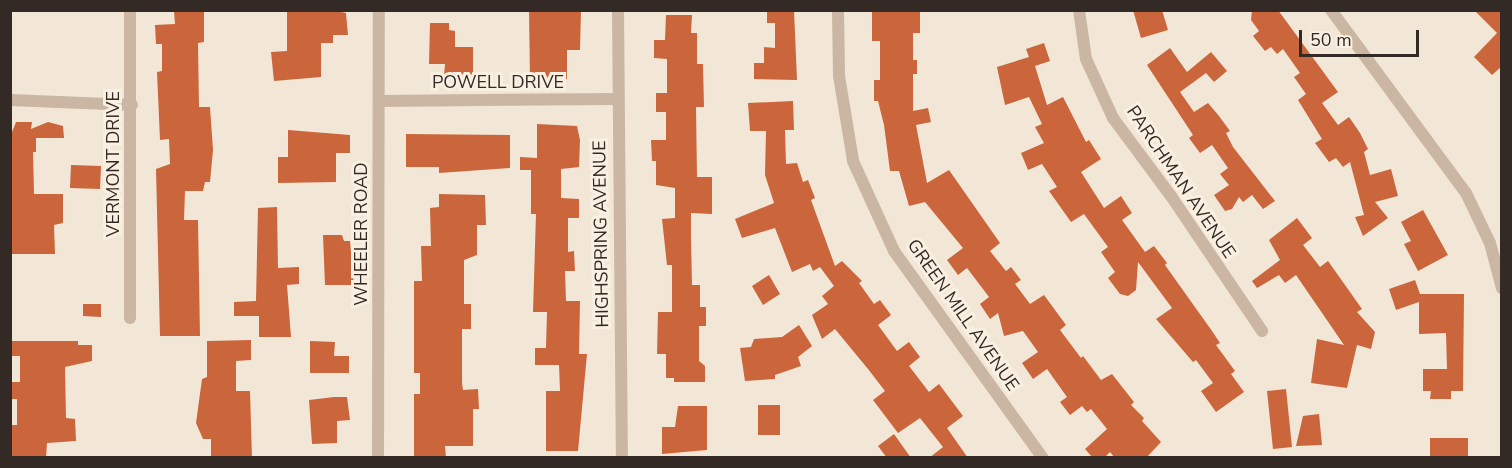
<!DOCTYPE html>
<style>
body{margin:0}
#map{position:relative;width:1512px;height:468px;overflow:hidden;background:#f2e6d6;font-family:"Nunito Sans",sans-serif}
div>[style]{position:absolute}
.building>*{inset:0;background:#cb653b}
.minor>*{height:12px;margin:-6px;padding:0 6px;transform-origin:6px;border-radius:6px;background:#cab6a2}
span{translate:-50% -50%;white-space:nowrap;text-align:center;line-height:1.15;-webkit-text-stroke:6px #f9f0e2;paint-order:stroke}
.street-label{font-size:18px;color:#342a25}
.frame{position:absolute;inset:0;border:12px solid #342a25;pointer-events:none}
.scale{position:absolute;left:1299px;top:30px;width:120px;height:27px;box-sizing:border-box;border:3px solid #342a25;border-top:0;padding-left:8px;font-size:18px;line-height:21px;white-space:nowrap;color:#342a25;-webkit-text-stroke:4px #f9f0e2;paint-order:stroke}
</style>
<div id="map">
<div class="building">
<div style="clip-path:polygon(204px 10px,204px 42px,198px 43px,199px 107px,210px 107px,213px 150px,210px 182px,205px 182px,203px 191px,185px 191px,184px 220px,198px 220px,200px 336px,160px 336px,156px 169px,170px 164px,169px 139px,160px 140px,157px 72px,162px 71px,162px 44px,156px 44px,155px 25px,175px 24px,174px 11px)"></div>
<div style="clip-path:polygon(332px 10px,346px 13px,348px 35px,333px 35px,333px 43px,321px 43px,321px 77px,274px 81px,271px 52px,287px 51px,287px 11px)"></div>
<div style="clip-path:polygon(529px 10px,581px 10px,580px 50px,567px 50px,567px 79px,530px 79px)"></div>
<div style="clip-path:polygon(767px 10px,794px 10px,797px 80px,754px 79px,754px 63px,764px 63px,764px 47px,775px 48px,775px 23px,767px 23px)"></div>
<div style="clip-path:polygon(920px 10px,920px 33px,913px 33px,913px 60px,917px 60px,917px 74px,913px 74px,913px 111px,928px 108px,931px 122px,916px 125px,927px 183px,949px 170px,1000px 243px,990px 251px,1006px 271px,1011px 267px,1021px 280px,1015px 284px,1030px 304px,1044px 295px,1066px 325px,1060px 330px,1081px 358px,1083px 356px,1101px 380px,1112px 374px,1134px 402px,1131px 405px,1144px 418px,1142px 421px,1161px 442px,1146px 458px,1115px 458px,1110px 452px,1104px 458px,1093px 458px,1085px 449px,1107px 429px,1091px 409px,1087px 412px,1082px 406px,1070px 415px,1060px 402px,1067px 397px,1047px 369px,1033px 379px,1022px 363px,1038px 352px,1023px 331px,1004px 336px,998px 313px,990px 319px,980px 304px,989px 297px,967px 268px,958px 275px,947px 260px,963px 248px,925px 202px,909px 206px,899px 171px,890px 171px,884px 125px,878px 101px,874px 101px,874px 80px,880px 80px,880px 41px,872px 41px,872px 12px)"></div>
<div style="clip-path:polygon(1133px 10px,1162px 10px,1168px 30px,1141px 38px)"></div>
<div style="clip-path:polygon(1252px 10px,1278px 10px,1338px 92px,1322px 103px,1338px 125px,1349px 117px,1360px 133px,1368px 149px,1364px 152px,1370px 175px,1391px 169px,1398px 196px,1375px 202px,1388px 218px,1363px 236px,1355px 217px,1364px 215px,1350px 162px,1343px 167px,1336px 158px,1329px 162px,1315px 143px,1322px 139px,1298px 100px,1306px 94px,1294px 77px,1300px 73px,1283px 49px,1277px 54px,1271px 47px,1265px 51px,1253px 36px,1259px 31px,1251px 20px)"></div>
<div style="clip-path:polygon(1474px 10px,1502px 10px,1502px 66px,1492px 75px,1474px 57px,1497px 33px)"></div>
<div style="clip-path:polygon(666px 15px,692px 15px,691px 33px,697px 33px,697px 64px,703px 64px,704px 107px,696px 107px,697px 177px,712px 177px,712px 214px,691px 213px,691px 238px,692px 285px,700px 285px,700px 307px,706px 307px,706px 326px,699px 326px,699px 361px,705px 366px,705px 382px,674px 382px,674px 378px,666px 378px,666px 354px,657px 354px,658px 312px,672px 312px,672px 265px,667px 265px,662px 219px,675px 218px,675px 188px,656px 185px,656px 161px,652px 161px,651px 140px,666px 140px,666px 112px,656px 112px,656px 93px,667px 93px,667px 59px,654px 58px,654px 40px,665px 40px)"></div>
<div style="clip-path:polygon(430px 23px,449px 23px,449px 30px,455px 31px,455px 47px,473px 47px,473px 75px,444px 75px,445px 64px,429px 64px)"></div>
<div style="clip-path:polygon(1044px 43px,1050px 61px,1035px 66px,1047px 105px,1063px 97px,1086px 142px,1089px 140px,1101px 159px,1081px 172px,1104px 208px,1121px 196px,1132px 213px,1122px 220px,1145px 252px,1154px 246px,1167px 263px,1165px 265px,1212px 331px,1220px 343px,1216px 345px,1235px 371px,1231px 374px,1244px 392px,1216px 412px,1201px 391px,1213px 383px,1196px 360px,1193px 362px,1156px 319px,1172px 308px,1138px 262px,1136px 290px,1128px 296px,1120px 294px,1108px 278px,1115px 272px,1101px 252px,1108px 247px,1084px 214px,1071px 222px,1049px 191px,1057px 187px,1042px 164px,1028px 170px,1021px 153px,1044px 143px,1035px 127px,1042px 124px,1029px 97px,1005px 105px,997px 67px,1029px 57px,1026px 49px)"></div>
<div style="clip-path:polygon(1170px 48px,1187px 72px,1211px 52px,1227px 71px,1214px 82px,1206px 73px,1180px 92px,1194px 112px,1208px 103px,1219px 116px,1230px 131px,1226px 133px,1233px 147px,1275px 201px,1263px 209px,1252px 195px,1243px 202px,1239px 197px,1232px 209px,1225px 211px,1214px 195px,1229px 185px,1220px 174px,1228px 168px,1212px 145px,1200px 153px,1189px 138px,1193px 135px,1147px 65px)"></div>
<div style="clip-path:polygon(793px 101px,794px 130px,785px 130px,786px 164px,797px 163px,803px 182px,808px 180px,815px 198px,811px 200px,835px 266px,842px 261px,862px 281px,859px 283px,874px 304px,880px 300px,891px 315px,878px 325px,897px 351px,909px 342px,920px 357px,909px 366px,929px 392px,939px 384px,963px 416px,947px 428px,968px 458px,929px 458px,943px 447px,920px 418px,898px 433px,873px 400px,885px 391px,868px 369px,835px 329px,822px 339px,812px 315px,828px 304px,822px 296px,834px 286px,820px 267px,813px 271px,810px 264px,792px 272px,775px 228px,742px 238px,735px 219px,774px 203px,765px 175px,766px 131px,750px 131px,748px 103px)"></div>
<div style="clip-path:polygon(16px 122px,32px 122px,31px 129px,48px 122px,63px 126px,64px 138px,36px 138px,36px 152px,33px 152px,34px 194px,63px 194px,63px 223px,54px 225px,55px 254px,10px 254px,10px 137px)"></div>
<div style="clip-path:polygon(537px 124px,577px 126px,580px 140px,579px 167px,561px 169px,561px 198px,579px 199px,579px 218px,568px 218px,568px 252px,574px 251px,575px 271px,565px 271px,566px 301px,580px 301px,579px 354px,587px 354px,578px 451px,546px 451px,546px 391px,560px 391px,559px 365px,535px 365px,535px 348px,546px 348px,547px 312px,533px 312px,536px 214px,531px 214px,531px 170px,520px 170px,520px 157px,537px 158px)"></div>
<div style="clip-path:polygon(288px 130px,350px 135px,350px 153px,336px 153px,336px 182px,278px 183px,278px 157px,288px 157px)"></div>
<div style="clip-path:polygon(406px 134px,510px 135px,510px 168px,439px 173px,439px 167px,406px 167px)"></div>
<div style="clip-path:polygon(71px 165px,101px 166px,100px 189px,70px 188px)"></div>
<div style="clip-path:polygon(439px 194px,485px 195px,486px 225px,477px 225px,477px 255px,464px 260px,464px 304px,471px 304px,471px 329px,462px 329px,462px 383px,463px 390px,478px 389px,479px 409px,473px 409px,473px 446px,445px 446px,446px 458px,414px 458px,414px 394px,420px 394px,420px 373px,414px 373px,414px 281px,422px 281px,421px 246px,431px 246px,430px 208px,439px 207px)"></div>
<div style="clip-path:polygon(277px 207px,278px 268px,299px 267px,299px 284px,287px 285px,291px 337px,259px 337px,259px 316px,234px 316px,234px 302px,256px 301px,258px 208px)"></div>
<div style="clip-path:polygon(1423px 210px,1448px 255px,1418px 271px,1404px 244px,1411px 241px,1401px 222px)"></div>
<div style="clip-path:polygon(1297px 218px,1312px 238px,1303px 245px,1320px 267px,1328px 261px,1362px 309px,1357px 312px,1375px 332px,1371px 349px,1357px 345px,1347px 388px,1311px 383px,1317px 339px,1344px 345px,1296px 275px,1285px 283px,1279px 275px,1257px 288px,1252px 281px,1280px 260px,1269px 240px)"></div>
<div style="clip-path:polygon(323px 235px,342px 235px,344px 241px,350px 241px,354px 285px,325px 285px)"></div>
<div style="clip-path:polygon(769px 275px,780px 294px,763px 305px,752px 286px)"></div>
<div style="clip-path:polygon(1415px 280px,1420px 294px,1464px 294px,1463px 391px,1451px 391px,1451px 399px,1430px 399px,1431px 391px,1423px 391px,1423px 369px,1447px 369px,1446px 333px,1419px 334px,1419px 302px,1396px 310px,1389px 289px)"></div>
<div style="clip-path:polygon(83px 304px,101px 304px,101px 317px,83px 316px)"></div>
<div style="clip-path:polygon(799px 325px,812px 346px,798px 357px,801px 366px,775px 375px,775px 379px,745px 381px,740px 348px,751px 347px,754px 339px,782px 337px)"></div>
<div style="clip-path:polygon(251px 340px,251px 360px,236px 361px,236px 391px,250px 391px,252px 458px,211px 458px,211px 439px,203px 439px,196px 423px,202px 379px,207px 377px,207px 341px)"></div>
<div style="clip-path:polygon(11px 341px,78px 341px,78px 345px,92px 345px,92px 361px,65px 367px,66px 418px,75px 419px,76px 441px,47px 443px,46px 458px,11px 458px,11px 425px,17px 425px,17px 399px,10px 399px,10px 382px,20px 382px,20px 356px,11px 356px)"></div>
<div style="clip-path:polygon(310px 341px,335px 342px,334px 356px,349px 356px,349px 373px,310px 373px)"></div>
<div style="clip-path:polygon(1286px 389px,1292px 447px,1273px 449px,1267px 391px)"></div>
<div style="clip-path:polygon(334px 397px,347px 397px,350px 420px,337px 421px,337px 443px,312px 444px,309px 400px)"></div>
<div style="clip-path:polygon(758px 405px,780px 405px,780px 435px,758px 435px)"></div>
<div style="clip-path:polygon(678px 406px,707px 406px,707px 450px,662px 454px,662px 427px,675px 427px)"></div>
<div style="clip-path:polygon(1319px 414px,1322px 445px,1296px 446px,1303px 416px)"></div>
<div style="clip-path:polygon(894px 434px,911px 458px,887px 458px,878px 446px)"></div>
<div style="clip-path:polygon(1430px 438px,1468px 438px,1468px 458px,1430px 458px)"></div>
</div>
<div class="minor">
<div style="left:618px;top:10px;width:448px;rotate:89.5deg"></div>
<div style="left:838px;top:10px;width:66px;rotate:89.1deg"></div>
<div style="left:839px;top:76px;width:86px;rotate:80.6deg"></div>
<div style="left:853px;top:161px;width:99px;rotate:65.5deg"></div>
<div style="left:894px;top:251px;width:255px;rotate:54.3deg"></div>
<div style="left:1079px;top:10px;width:49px;rotate:81.9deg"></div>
<div style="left:1086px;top:59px;width:65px;rotate:65.4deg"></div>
<div style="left:1113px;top:118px;width:97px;rotate:53.4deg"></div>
<div style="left:1171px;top:196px;width:163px;rotate:56deg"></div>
<div style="left:1331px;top:10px;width:227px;rotate:53.6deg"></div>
<div style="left:1466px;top:193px;width:55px;rotate:64.4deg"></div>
<div style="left:1490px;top:243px;width:47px;rotate:75.1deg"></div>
<div style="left:10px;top:100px;width:122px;rotate:2.3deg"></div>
<div style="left:379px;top:101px;width:238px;rotate:-0.5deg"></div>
<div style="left:130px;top:318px;width:308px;rotate:-90deg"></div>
<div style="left:378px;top:458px;width:448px;rotate:-89.9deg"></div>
</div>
<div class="street-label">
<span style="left:498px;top:82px">POWELL DRIVE</span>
<span style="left:113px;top:164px;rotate:-90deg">VERMONT DRIVE</span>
<span style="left:1181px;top:182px;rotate:56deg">PARCHMAN AVENUE</span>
<span style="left:361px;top:234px;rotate:-90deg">WHEELER ROAD</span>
<span style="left:601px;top:234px;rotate:-91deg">HIGHSPRING AVENUE</span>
<span style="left:963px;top:315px;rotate:55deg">GREEN MILL AVENUE</span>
</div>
<div class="frame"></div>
<div class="scale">50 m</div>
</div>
